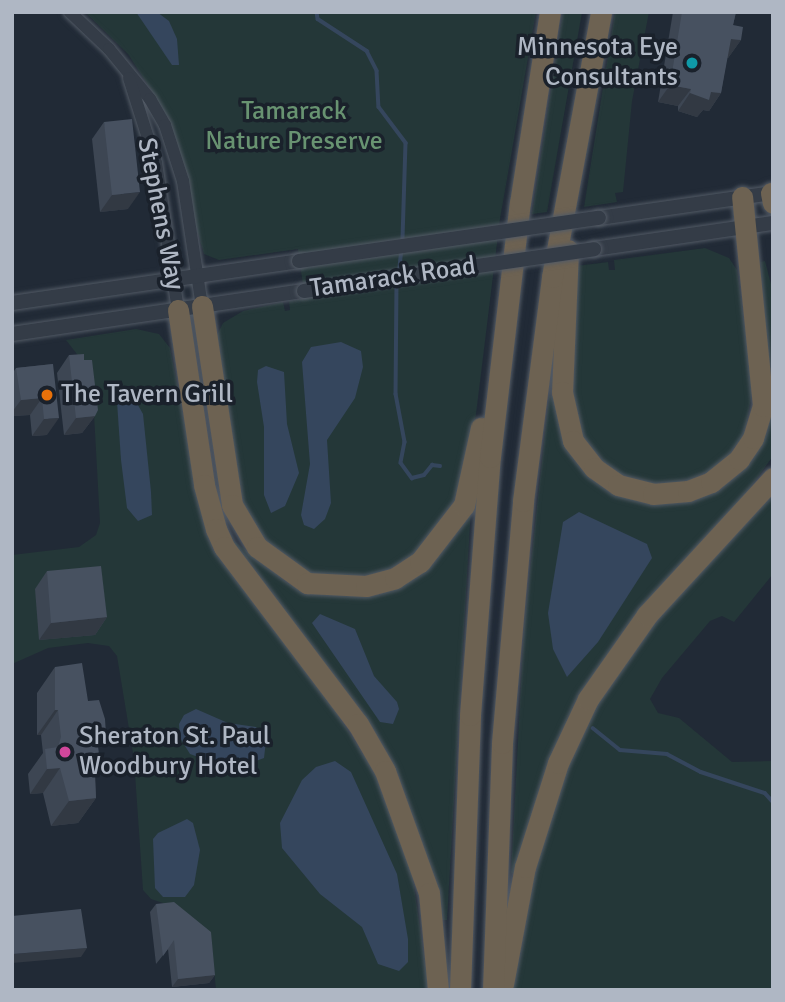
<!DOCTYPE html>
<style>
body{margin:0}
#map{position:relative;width:785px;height:1002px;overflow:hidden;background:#212a36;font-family:Signika,sans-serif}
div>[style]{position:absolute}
.green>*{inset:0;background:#243738}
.water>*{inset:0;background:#35465d}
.stream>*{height:3.5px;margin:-1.75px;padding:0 1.75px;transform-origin:1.75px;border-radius:1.75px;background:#35465d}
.roads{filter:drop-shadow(0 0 2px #525a65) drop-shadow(0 0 2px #525a65)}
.minor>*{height:12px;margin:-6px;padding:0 6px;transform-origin:6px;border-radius:6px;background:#343c47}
.tertiary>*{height:14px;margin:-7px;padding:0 7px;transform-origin:7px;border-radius:7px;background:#343c47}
.motorway>*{height:21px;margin:-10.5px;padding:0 10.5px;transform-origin:10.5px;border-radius:10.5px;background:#6d6252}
.bridges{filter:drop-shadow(0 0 2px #525a65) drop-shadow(0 0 2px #525a65)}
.tertiary-bridge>*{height:14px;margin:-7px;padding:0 7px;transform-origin:7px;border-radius:7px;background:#343c47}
.wall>*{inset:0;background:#3d4653}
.shaded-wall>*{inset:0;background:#323943}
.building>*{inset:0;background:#475160}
.dots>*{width:19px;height:19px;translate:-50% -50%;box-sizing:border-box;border:4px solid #1a212b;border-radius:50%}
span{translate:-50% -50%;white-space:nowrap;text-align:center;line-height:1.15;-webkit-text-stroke:7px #1a212b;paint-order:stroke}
.poi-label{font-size:26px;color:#afb7c4}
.right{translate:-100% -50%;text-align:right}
.left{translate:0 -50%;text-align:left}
.park-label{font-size:26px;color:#689371}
.street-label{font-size:26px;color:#afb7c4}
.frame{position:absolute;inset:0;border:14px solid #afb7c4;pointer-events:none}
</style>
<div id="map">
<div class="green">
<div style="clip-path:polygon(85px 12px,536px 12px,500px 219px,474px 430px,454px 501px,444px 519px,410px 558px,387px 571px,344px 580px,295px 570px,245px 522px,217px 335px,223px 323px,243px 311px,283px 302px,285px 311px,290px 310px,289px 301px,305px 299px,298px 249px,219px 260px,204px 254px,160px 104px,128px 54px)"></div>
<div style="clip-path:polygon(563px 12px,582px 12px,547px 212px,532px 214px)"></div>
<div style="clip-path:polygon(615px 12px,649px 12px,632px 101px,623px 192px,615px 193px,617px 202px,584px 207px)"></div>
<div style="clip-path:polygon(705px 248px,729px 258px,737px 270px,753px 386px,745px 433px,722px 465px,679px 486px,630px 482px,590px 453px,570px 409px,576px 266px,608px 262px,609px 270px,615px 270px,614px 260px)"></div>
<div style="clip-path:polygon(765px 261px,773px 292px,773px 456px,729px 517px,628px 633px,516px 873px,511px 873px,524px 627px,549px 396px,555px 396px,605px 485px,710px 491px,771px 390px,760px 262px)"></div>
<div style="clip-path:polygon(136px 329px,159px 334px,170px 348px,201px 504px,374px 771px,411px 866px,429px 990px,216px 990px,212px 949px,169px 905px,151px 899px,143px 890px,134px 759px,117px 656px,109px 646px,88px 643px,48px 648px,12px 664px,12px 555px,79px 547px,96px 535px,100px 523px,94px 414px,80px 358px,66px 340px)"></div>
<div style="clip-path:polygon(773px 495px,773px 574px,734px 622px,722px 616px,710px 621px,662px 678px,650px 699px,658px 713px,679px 718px,732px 762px,773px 761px,773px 990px,512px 990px,521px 908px,574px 744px,631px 646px)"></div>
<div style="clip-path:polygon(471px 507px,447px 920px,442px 920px,416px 831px,229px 542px,233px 540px,289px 584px,312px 592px,350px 595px,383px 589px)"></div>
</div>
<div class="water">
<div style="clip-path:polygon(136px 12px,157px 12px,169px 21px,177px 39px,179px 65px,172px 65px)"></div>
<div style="clip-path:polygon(341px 342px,361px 351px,363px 367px,355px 398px,327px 440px,331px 503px,325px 519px,314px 529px,304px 525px,301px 515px,310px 464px,302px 362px,311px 347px)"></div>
<div style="clip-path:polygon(266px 366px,284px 372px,287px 424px,299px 473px,285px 506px,271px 513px,264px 495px,264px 427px,257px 382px,258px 370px)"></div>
<div style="clip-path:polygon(130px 391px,143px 414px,151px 492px,152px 515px,138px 521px,127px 508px,121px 460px,117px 402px)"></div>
<div style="clip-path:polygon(579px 512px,647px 544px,652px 558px,598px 642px,567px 677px,553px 649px,548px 613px,563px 522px)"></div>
<div style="clip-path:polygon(320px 614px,355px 629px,374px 676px,397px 702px,399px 709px,393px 724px,380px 722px,312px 623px)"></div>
<div style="clip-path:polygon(196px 709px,228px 723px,256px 727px,266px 741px,264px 758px,256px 761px,233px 757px,212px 762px,190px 754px,180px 738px,179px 724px,184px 715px)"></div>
<div style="clip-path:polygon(335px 761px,351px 772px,397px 874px,408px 939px,408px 962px,399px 971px,378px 964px,362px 927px,320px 894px,282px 848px,280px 823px,302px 780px,316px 767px)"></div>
<div style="clip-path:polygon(187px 819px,193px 823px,200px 850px,194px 885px,185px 897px,163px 897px,155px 888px,153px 839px,158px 833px)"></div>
</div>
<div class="stream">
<div style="left:317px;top:12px;width:7px;rotate:82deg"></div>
<div style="left:318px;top:19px;width:59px;rotate:33.1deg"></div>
<div style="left:367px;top:51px;width:22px;rotate:63deg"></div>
<div style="left:377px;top:71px;width:36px;rotate:87deg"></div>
<div style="left:379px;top:107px;width:45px;rotate:53.1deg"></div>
<div style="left:406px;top:143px;width:98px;rotate:91.8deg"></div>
<div style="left:399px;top:272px;width:20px;rotate:-84deg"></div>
<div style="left:397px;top:283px;width:111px;rotate:90.5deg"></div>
<div style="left:396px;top:394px;width:49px;rotate:79.4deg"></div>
<div style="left:405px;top:442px;width:21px;rotate:101deg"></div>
<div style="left:401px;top:463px;width:19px;rotate:54deg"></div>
<div style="left:412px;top:478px;width:12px;rotate:-14deg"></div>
<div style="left:424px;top:475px;width:13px;rotate:-51deg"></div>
<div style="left:432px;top:465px;width:8px;rotate:7deg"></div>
<div style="left:593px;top:728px;width:35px;rotate:39deg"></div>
<div style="left:620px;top:750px;width:47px;rotate:4.9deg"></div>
<div style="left:667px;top:754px;width:38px;rotate:28deg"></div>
<div style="left:701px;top:772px;width:67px;rotate:18.2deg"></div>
<div style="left:765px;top:793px;width:12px;rotate:48deg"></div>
</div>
<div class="roads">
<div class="minor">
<div style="left:70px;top:12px;width:54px;rotate:43.5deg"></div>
<div style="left:109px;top:49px;width:65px;rotate:50.6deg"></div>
<div style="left:150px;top:99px;width:30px;rotate:60deg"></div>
<div style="left:165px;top:125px;width:59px;rotate:72.2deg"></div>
<div style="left:183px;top:181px;width:126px;rotate:81.4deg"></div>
<div style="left:129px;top:78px;width:89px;rotate:72.4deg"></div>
<div style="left:156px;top:163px;width:149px;rotate:81.5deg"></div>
</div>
<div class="tertiary">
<div style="left:599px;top:218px;width:176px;rotate:-8.2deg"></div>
<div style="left:594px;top:249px;width:181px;rotate:-8.3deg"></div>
<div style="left:12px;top:303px;width:290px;rotate:-8.3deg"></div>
<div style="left:12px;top:334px;width:295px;rotate:-8.4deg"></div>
</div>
<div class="motorway">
<div style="left:771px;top:193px;width:10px;rotate:79deg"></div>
<div style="left:568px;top:250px;width:142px;rotate:92.4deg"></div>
<div style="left:562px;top:392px;width:50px;rotate:77.3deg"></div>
<div style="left:573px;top:441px;width:34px;rotate:52deg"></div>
<div style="left:594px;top:468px;width:29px;rotate:35deg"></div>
<div style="left:618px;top:485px;width:36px;rotate:14deg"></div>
<div style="left:653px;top:494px;width:35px;rotate:-5deg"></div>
<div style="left:688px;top:491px;width:25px;rotate:-21deg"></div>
<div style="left:711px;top:482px;width:36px;rotate:-39deg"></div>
<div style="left:739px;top:459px;width:25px;rotate:-56deg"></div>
<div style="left:753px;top:438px;width:34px;rotate:-73deg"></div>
<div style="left:763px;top:406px;width:210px;rotate:-95.7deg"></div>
<div style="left:202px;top:306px;width:201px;rotate:81.4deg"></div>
<div style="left:232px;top:505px;width:49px;rotate:59.2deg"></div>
<div style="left:257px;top:547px;width:62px;rotate:35.8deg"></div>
<div style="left:307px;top:583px;width:59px;rotate:2.9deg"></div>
<div style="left:366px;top:586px;width:30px;rotate:-15deg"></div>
<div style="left:395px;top:578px;width:30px;rotate:-33deg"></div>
<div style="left:420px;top:562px;width:72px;rotate:-52.3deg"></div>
<div style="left:464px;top:505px;width:79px;rotate:-77.6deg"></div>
<div style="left:178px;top:310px;width:177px;rotate:81.5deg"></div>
<div style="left:204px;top:485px;width:46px;rotate:74.7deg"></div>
<div style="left:216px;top:529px;width:20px;rotate:66deg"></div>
<div style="left:224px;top:547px;width:222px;rotate:52.9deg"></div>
<div style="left:358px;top:724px;width:54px;rotate:60.1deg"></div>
<div style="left:385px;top:771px;width:130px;rotate:70.2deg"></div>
<div style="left:429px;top:893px;width:97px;rotate:84.7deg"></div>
<div style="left:503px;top:984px;width:119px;rotate:-79.4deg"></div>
<div style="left:525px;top:867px;width:109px;rotate:-72.4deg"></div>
<div style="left:558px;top:763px;width:71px;rotate:-64.9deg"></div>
<div style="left:588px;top:699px;width:103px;rotate:-54.9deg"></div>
<div style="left:647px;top:615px;width:186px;rotate:-47.4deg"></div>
<div style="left:460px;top:990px;width:275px;rotate:-87.9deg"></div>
<div style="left:470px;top:715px;width:259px;rotate:-85.6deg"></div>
<div style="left:490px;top:457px;width:256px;rotate:-83.3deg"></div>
<div style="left:520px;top:203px;width:193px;rotate:-81.1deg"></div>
<div style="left:493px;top:990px;width:247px;rotate:-87.9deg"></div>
<div style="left:502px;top:743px;width:243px;rotate:-85deg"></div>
<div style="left:523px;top:501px;width:226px;rotate:-82.6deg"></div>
<div style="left:552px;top:277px;width:269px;rotate:-79.5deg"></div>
</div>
</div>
<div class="bridges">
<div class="tertiary-bridge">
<div style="left:299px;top:261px;width:303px;rotate:-8.2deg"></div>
<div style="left:304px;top:291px;width:293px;rotate:-8.2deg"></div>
</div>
</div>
<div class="wall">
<div style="clip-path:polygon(673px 12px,736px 12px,733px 25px,741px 40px,728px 58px,727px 57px,721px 93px,709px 111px,703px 110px,697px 117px,678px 111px,678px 106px,658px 102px)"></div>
<div style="clip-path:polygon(104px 122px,128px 209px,100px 212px,92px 139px)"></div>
<div style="clip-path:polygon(69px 355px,95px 416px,82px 433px,64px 435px,57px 373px)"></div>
<div style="clip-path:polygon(53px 364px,47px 435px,32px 436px,30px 415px,12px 416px,12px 374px,16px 368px)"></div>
<div style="clip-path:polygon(47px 571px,107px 617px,95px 635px,39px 640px,35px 589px)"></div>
<div style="clip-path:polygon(55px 667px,88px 701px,98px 745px,95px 768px,96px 798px,78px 823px,51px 826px,43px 793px,30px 794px,28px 774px,43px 753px,41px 735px,37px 735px,37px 693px)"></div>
<div style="clip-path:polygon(156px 904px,215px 975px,209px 983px,172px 987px,168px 949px,156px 964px,150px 912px)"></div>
</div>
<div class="shaded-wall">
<div style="clip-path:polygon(731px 39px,741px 40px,728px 58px,719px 56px)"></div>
<div style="clip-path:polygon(670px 85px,691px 89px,678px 106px,658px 102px)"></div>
<div style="clip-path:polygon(711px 92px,721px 93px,709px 111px,703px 110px,697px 117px,678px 111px,690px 93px)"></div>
<div style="clip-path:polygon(140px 192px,128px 209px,100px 212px,112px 195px)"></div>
<div style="clip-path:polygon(42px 398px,30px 415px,12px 416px,12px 412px,21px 400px)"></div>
<div style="clip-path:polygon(95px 416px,82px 433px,64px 435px,76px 418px)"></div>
<div style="clip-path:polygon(59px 418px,47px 435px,32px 436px,44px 419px)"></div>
<div style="clip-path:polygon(107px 617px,95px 635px,39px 640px,51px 623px)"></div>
<div style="clip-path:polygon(55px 710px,58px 710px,41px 735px,37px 735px)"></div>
<div style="clip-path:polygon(106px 734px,88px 759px,97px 739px)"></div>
<div style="clip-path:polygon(60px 768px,43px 793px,30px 794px,47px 769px)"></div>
<div style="clip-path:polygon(96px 798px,78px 823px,51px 826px,69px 801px)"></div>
<div style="clip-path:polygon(87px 948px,81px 957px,12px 963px,13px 954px)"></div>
<div style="clip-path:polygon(215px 975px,209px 983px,172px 987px,178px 979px)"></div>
</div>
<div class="building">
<div style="clip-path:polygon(682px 12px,736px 12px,733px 25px,743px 27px,741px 40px,731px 39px,721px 93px,711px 92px,709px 100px,690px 93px,691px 89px,670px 85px)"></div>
<div style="clip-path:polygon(132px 119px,140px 192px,112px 195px,104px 122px)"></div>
<div style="clip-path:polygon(84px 354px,84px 360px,92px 360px,98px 410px,95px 416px,76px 418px,69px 355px)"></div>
<div style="clip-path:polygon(53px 364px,59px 418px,44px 419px,42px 398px,21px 400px,16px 368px)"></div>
<div style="clip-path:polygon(101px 566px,107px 617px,51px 623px,47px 571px)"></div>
<div style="clip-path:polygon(82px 663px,88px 701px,99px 700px,105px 719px,106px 734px,97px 739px,100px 761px,94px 762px,96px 798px,69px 801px,60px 768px,47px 769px,45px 749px,58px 747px,61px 737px,58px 710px,55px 710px,55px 667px)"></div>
<div style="clip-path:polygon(174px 902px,211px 932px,215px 975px,178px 979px,174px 940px,163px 956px,156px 904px)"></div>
<div style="clip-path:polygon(81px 909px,87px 948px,13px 954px,12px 916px)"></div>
</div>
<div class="dots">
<div style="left:692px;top:63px;background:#0f9aa8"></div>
<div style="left:47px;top:395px;background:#e8710a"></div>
<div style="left:65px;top:752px;background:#d1479c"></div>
</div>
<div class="poi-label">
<span class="right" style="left:678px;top:63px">Minnesota Eye<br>Consultants</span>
<span class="left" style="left:61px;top:395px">The Tavern Grill</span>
<span class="left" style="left:79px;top:752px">Sheraton St. Paul<br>Woodbury Hotel</span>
</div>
<div class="park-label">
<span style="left:294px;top:127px">Tamarack<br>Nature Preserve</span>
</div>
<div class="street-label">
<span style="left:160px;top:214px;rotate:79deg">Stephens Way</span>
<span style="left:393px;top:278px;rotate:-8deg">Tamarack Road</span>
</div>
<div class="frame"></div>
</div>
